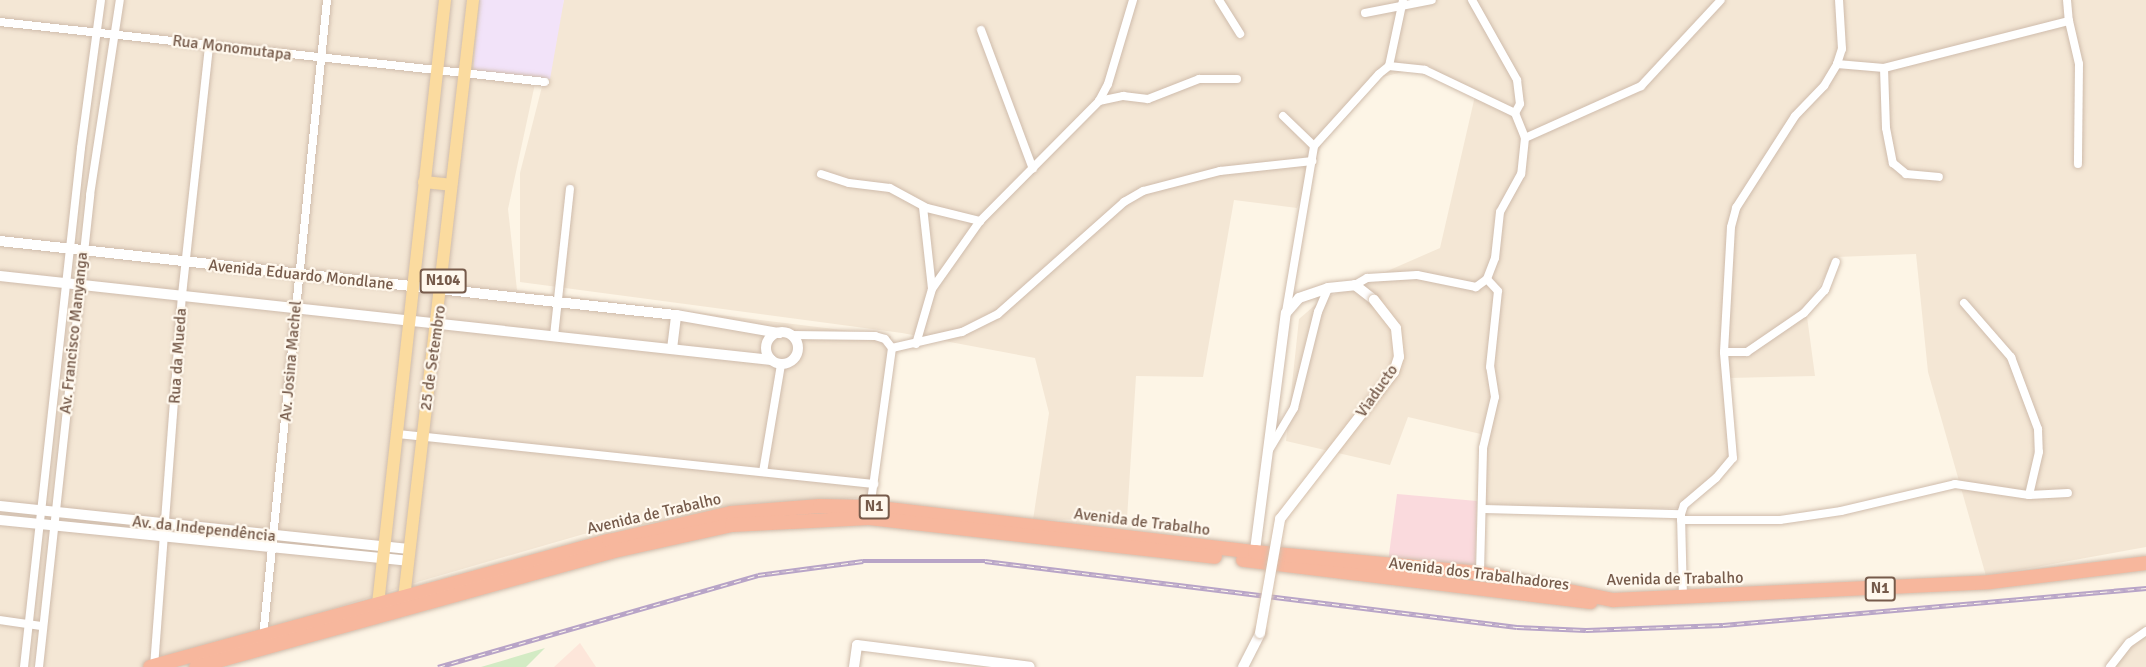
<!DOCTYPE html>
<meta charset="utf-8">
<style>
body{margin:0}
#map{position:relative;width:2146px;height:667px;overflow:hidden;background:#fdf5e6;font-family:Signika,sans-serif}
div>[style]{position:absolute}
.residential>*{inset:0;background:#f4e7d5}
.commercial>*{inset:0;background:#fde6da}
.education>*{inset:0;background:#f2e3f9}
.medical>*{inset:0;background:#fadadd}
.green>*{inset:0;background:#d3ebc4}
.roads{filter:drop-shadow(0 0 2px #cfbcac) drop-shadow(0 0 2px #cfbcac)}
.street>*{height:8px;margin:-4px;padding:0 4px;transform-origin:4px;border-radius:4px;background:#fff}
.secondary>*{height:10px;margin:-5px;padding:0 5px;transform-origin:5px;border-radius:5px;background:#fff}
.secondary>.ring{margin:-5px;padding:0;box-sizing:content-box;background:none;border:10px solid #fff;border-radius:50%}
.primary>*{height:12px;margin:-6px;padding:0 6px;transform-origin:6px;border-radius:6px;background:#fbdb9f}
.highway>*{height:14px;margin:-7px;padding:0 7px;transform-origin:7px;border-radius:7px;background:#f7b79d}
.rail>*{height:4.5px;margin-top:-2.25px;transform-origin:0;background:repeating-linear-gradient(90deg,#fff8ed 0 7px,#b8a4c7 0 14px);box-sizing:border-box;border-block:2px solid #b8a4c7}
.bridges{filter:drop-shadow(0 0 2px #d4bfac) drop-shadow(0 0 2px #d4bfac)}
.secondary-bridge>*{height:10px;margin:-5px;padding:0 5px;transform-origin:5px;border-radius:5px;background:#fff}
span{translate:-50% -50%;white-space:nowrap;text-align:center;line-height:1.15;-webkit-text-stroke:4.5px #fff8ed;paint-order:stroke}
.shield-label span{padding:2px 4px;background:#fff8ed;border:2px solid;border-radius:4px;-webkit-text-stroke-width:0}
.shield-label{font-size:15px;color:#765b4b;font-weight:700}
.street-label{font-size:16px;color:#765b4b}
</style>
<div id="map">
<div class="residential">
<div style="clip-path:polygon(0 0,553px 0,508px 209px,517px 290px,891px 336px,868px 497px,766px 505px,584px 534px,421px 581px,150px 667px,0 667px)"></div>
<div style="clip-path:polygon(564px 0,2146px 0,2146px 547px,1986px 576px,1928px 372px,1916px 254px,1836px 257px,1806px 309px,1815px 376px,1730px 378px,1737px 458px,1679px 508px,1581px 510px,1481px 504px,1485px 435px,1408px 417px,1390px 465px,1286px 441px,1299px 319px,1321px 300px,1440px 248px,1475px 96px,1429px 66px,1382px 77px,1322px 144px,1297px 208px,1234px 200px,1203px 377px,1136px 376px,1127px 519px,1033px 520px,1049px 413px,1035px 358px,902px 333px,520px 282px,520px 173px)"></div>
<div style="clip-path:polygon(2146px 626px,2146px 667px,2107px 667px,2124px 644px)"></div>
</div>
<div class="commercial">
<div style="clip-path:polygon(580px 643px,596px 667px,554px 667px)"></div>
</div>
<div class="education">
<div style="clip-path:polygon(480px 0,564px 0,550px 79px,473px 71px)"></div>
</div>
<div class="medical">
<div style="clip-path:polygon(1397px 494px,1477px 501px,1475px 571px,1388px 562px)"></div>
</div>
<div class="green">
<div style="clip-path:polygon(545px 648px,526px 667px,481px 667px)"></div>
</div>
<div class="roads">
<div class="street">
<div style="left:1219px;top:0;width:40px;rotate:58deg"></div>
<div style="left:1472px;top:0;width:92px;rotate:60.6deg"></div>
<div style="left:1517px;top:80px;width:24px;rotate:83deg"></div>
<div style="left:1520px;top:104px;width:10px;rotate:119deg"></div>
<div style="left:2067px;top:0;width:21px;rotate:85deg"></div>
<div style="left:1365px;top:13px;width:68px;rotate:-11deg"></div>
<div style="left:0;top:22px;width:548px;rotate:6.28deg"></div>
<div style="left:981px;top:30px;width:148px;rotate:69.5deg"></div>
<div style="left:1837px;top:64px;width:47px;rotate:4.9deg"></div>
<div style="left:1884px;top:68px;width:191px;rotate:-14.3deg"></div>
<div style="left:2069px;top:21px;width:44px;rotate:76.9deg"></div>
<div style="left:2079px;top:64px;width:100px;rotate:90.6deg"></div>
<div style="left:1389px;top:66px;width:67px;rotate:-78deg"></div>
<div style="left:1884px;top:68px;width:60px;rotate:88.1deg"></div>
<div style="left:1886px;top:128px;width:36px;rotate:79deg"></div>
<div style="left:1893px;top:163px;width:17px;rotate:40deg"></div>
<div style="left:1906px;top:174px;width:33px;rotate:5deg"></div>
<div style="left:1099px;top:101px;width:25px;rotate:-12deg"></div>
<div style="left:1123px;top:96px;width:25px;rotate:7deg"></div>
<div style="left:1148px;top:99px;width:55px;rotate:-21.4deg"></div>
<div style="left:1199px;top:79px;width:38px"></div>
<div style="left:1283px;top:116px;width:43px;rotate:44.1deg"></div>
<div style="left:1525px;top:138px;width:127px;rotate:-24.1deg"></div>
<div style="left:1641px;top:86px;width:117px;rotate:-47.1deg"></div>
<div style="left:821px;top:174px;width:29px;rotate:18deg"></div>
<div style="left:849px;top:183px;width:41px;rotate:7deg"></div>
<div style="left:890px;top:188px;width:42px;rotate:28.4deg"></div>
<div style="left:927px;top:208px;width:55px;rotate:13.8deg"></div>
<div style="left:923px;top:207px;width:81px;rotate:83.7deg"></div>
<div style="left:1964px;top:303px;width:72px;rotate:49deg"></div>
<div style="left:2011px;top:357px;width:77px;rotate:69.4deg"></div>
<div style="left:2038px;top:429px;width:23px;rotate:88deg"></div>
<div style="left:2039px;top:452px;width:44px;rotate:103.1deg"></div>
<div style="left:1286px;top:312px;width:168px;rotate:-80.4deg"></div>
<div style="left:1314px;top:146px;width:97px;rotate:-47.9deg"></div>
<div style="left:1379px;top:74px;width:13px;rotate:-39deg"></div>
<div style="left:1389px;top:66px;width:36px;rotate:6deg"></div>
<div style="left:1425px;top:70px;width:100px;rotate:25.5deg"></div>
<div style="left:1515px;top:113px;width:27px;rotate:68deg"></div>
<div style="left:1525px;top:138px;width:36px;rotate:96deg"></div>
<div style="left:1521px;top:174px;width:43px;rotate:118.9deg"></div>
<div style="left:1500px;top:212px;width:46px;rotate:96.2deg"></div>
<div style="left:1495px;top:258px;width:22px;rotate:111deg"></div>
<div style="left:1487px;top:279px;width:14px;rotate:144deg"></div>
<div style="left:1476px;top:287px;width:60px;rotate:-168.5deg"></div>
<div style="left:1417px;top:275px;width:50px;rotate:176.6deg"></div>
<div style="left:1367px;top:278px;width:14px;rotate:150deg"></div>
<div style="left:791px;top:335px;width:84px;rotate:0.7deg"></div>
<div style="left:875px;top:336px;width:10px;rotate:17deg"></div>
<div style="left:885px;top:339px;width:11px;rotate:52deg"></div>
<div style="left:892px;top:348px;width:162px;rotate:97.8deg"></div>
<div style="left:554px;top:336px;width:148px;rotate:-83.8deg"></div>
<div style="left:916px;top:344px;width:57px;rotate:-73.8deg"></div>
<div style="left:932px;top:289px;width:83px;rotate:-54.8deg"></div>
<div style="left:980px;top:221px;width:169px;rotate:-45.2deg"></div>
<div style="left:1099px;top:101px;width:19px;rotate:-62deg"></div>
<div style="left:1108px;top:84px;width:88px;rotate:-73.4deg"></div>
<div style="left:892px;top:348px;width:72px;rotate:-12.9deg"></div>
<div style="left:962px;top:332px;width:40px;rotate:-26.6deg"></div>
<div style="left:998px;top:314px;width:169px;rotate:-41.6deg"></div>
<div style="left:1124px;top:202px;width:22px;rotate:-30deg"></div>
<div style="left:1143px;top:191px;width:80px;rotate:-14.6deg"></div>
<div style="left:1220px;top:171px;width:93px;rotate:-6.2deg"></div>
<div style="left:1724px;top:352px;width:23px"></div>
<div style="left:1747px;top:352px;width:69px;rotate:-34.4deg"></div>
<div style="left:1804px;top:313px;width:31px;rotate:-48deg"></div>
<div style="left:1825px;top:290px;width:30px;rotate:-69deg"></div>
<div style="left:397px;top:434px;width:480px;rotate:6deg"></div>
<div style="left:1269px;top:450px;width:49px;rotate:-59.2deg"></div>
<div style="left:1294px;top:408px;width:99px;rotate:-76deg"></div>
<div style="left:1318px;top:312px;width:26px;rotate:-67deg"></div>
<div style="left:763px;top:472px;width:109px;rotate:-80.5deg"></div>
<div style="left:1484px;top:509px;width:197px;rotate:1.5deg"></div>
<div style="left:1681px;top:520px;width:99px"></div>
<div style="left:1780px;top:520px;width:62px;rotate:-8.4deg"></div>
<div style="left:1841px;top:511px;width:117px;rotate:-13.3deg"></div>
<div style="left:1955px;top:484px;width:75px;rotate:8.5deg"></div>
<div style="left:2029px;top:495px;width:39px;rotate:-3deg"></div>
<div style="left:1480px;top:573px;width:125px;rotate:-88.6deg"></div>
<div style="left:1483px;top:448px;width:52px;rotate:-76.8deg"></div>
<div style="left:1495px;top:397px;width:30px;rotate:-99deg"></div>
<div style="left:1490px;top:367px;width:76px;rotate:-84deg"></div>
<div style="left:1498px;top:291px;width:16px;rotate:-133deg"></div>
<div style="left:1683px;top:597px;width:83px;rotate:-91.4deg"></div>
<div style="left:1681px;top:514px;width:9px;rotate:-72deg"></div>
<div style="left:1684px;top:505px;width:42px;rotate:-40.2deg"></div>
<div style="left:1716px;top:478px;width:26px;rotate:-50deg"></div>
<div style="left:1733px;top:458px;width:106px;rotate:-94.9deg"></div>
<div style="left:1724px;top:352px;width:125px;rotate:-86.8deg"></div>
<div style="left:1731px;top:227px;width:20px;rotate:-75deg"></div>
<div style="left:1736px;top:208px;width:109px;rotate:-57.3deg"></div>
<div style="left:1795px;top:116px;width:42px;rotate:-46deg"></div>
<div style="left:1824px;top:86px;width:26px;rotate:-59deg"></div>
<div style="left:1837px;top:64px;width:16px;rotate:-72deg"></div>
<div style="left:1842px;top:49px;width:49px;rotate:-93.5deg"></div>
<div style="left:0;top:620px;width:41px;rotate:8.3deg"></div>
<div style="left:263px;top:637px;width:640px;rotate:-84.26deg"></div>
<div style="left:24px;top:667px;width:522px;rotate:-83.73deg"></div>
<div style="left:81px;top:148px;width:149px;rotate:-82.3deg"></div>
<div style="left:39px;top:667px;width:475px;rotate:-83.8deg"></div>
<div style="left:90px;top:195px;width:197px;rotate:-81.3deg"></div>
<div style="left:154px;top:667px;width:373px;rotate:-85.7deg"></div>
<div style="left:182px;top:295px;width:251px;rotate:-83.8deg"></div>
<div style="left:2110px;top:667px;width:31px;rotate:-52deg"></div>
<div style="left:2129px;top:643px;width:21px;rotate:-35deg"></div>
</div>
<div class="secondary">
<div style="left:0;top:241px;width:680px;rotate:6.25deg"></div>
<div style="left:676px;top:315px;width:105px;rotate:9.9deg"></div>
<div style="left:0;top:276px;width:776px;rotate:6.22deg"></div>
<div class="ring" style="left:766px;top:332px;width:22px;height:22px"></div>
<div style="left:672px;top:349px;width:34px;rotate:-83deg"></div>
<div style="left:0;top:506px;width:411px;rotate:6deg"></div>
<div style="left:0;top:520px;width:410px;rotate:5.7deg"></div>
<div style="left:1254px;top:558px;width:247px;rotate:-82.6deg"></div>
<div style="left:1286px;top:313px;width:20px;rotate:-49deg"></div>
<div style="left:1299px;top:298px;width:31px;rotate:-19deg"></div>
<div style="left:1328px;top:288px;width:27px;rotate:-6deg"></div>
<div style="left:1355px;top:285px;width:24px;rotate:38deg"></div>
<div style="left:854px;top:667px;width:22px;rotate:-82deg"></div>
<div style="left:857px;top:645px;width:174px;rotate:7.2deg"></div>
<div style="left:1243px;top:667px;width:38px;rotate:-63deg"></div>
</div>
<div class="primary">
<div style="left:424px;top:182px;width:27px;rotate:6deg"></div>
<div style="left:403px;top:607px;width:611px;rotate:-83.42deg"></div>
<div style="left:377px;top:613px;width:617px;rotate:-83.67deg"></div>
</div>
<div class="highway">
<div style="left:1243px;top:560px;width:350px;rotate:6.9deg"></div>
<div style="left:150px;top:667px;width:476px;rotate:-15.4deg"></div>
<div style="left:609px;top:541px;width:125px;rotate:-12.9deg"></div>
<div style="left:731px;top:513px;width:89px;rotate:-4.5deg"></div>
<div style="left:820px;top:506px;width:51px;rotate:1.1deg"></div>
<div style="left:871px;top:507px;width:387px;rotate:6.7deg"></div>
<div style="left:1255px;top:552px;width:226px;rotate:5.3deg"></div>
<div style="left:1480px;top:573px;width:136px;rotate:11.5deg"></div>
<div style="left:1613px;top:600px;width:377px;rotate:-2.7deg"></div>
<div style="left:1990px;top:582px;width:157px;rotate:-6.9deg"></div>
<div style="left:196px;top:667px;width:430px;rotate:-15.5deg"></div>
<div style="left:610px;top:552px;width:125px;rotate:-12.5deg"></div>
<div style="left:732px;top:525px;width:137px;rotate:-2.9deg"></div>
<div style="left:869px;top:518px;width:348px;rotate:6.4deg"></div>
</div>
</div>
<div class="rail">
<div style="left:438px;top:667px;width:333px;rotate:-16deg"></div>
<div style="left:758px;top:575px;width:106px;rotate:-7.6deg"></div>
<div style="left:863px;top:561px;width:122px"></div>
<div style="left:985px;top:561px;width:536px;rotate:7.07deg"></div>
<div style="left:1517px;top:627px;width:69px;rotate:2.5deg"></div>
<div style="left:1586px;top:630px;width:137px;rotate:-2.1deg"></div>
<div style="left:1723px;top:625px;width:425px;rotate:-5deg"></div>
</div>
<div class="bridges">
<div class="secondary-bridge">
<div style="left:1260px;top:633px;width:116px;rotate:-80deg"></div>
<div style="left:1280px;top:519px;width:186px;rotate:-52.2deg"></div>
<div style="left:1394px;top:372px;width:16px;rotate:-72deg"></div>
<div style="left:1399px;top:357px;width:29px;rotate:-96deg"></div>
<div style="left:1396px;top:328px;width:36px;rotate:-128deg"></div>
</div>
</div>
<div class="shield-label">
<span style="left:443px;top:281px">N104</span>
<span style="left:874px;top:507px">N1</span>
<span style="left:1880px;top:589px">N1</span>
</div>
<div class="street-label">
<span style="left:232px;top:48px;rotate:7deg">Rua Monomutapa</span>
<span style="left:301px;top:275px;rotate:6deg">Avenida Eduardo Mondlane</span>
<span style="left:74px;top:333px;rotate:-84deg">Av. Francisco Manyanga</span>
<span style="left:178px;top:356px;rotate:-86deg">Rua da Mueda</span>
<span style="left:433px;top:358px;rotate:-82deg">25 de Setembro</span>
<span style="left:291px;top:361px;rotate:-85deg">Av. Josina Machel</span>
<span style="left:1377px;top:391px;rotate:-55deg">Viaducto</span>
<span style="left:654px;top:514px;rotate:-13deg">Avenida de Trabalho</span>
<span style="left:1142px;top:522px;rotate:7deg">Avenida de Trabalho</span>
<span style="left:204px;top:529px;rotate:6deg">Av. da Independência</span>
<span style="left:1479px;top:574px;rotate:7deg">Avenida dos Trabalhadores</span>
<span style="left:1675px;top:579px;rotate:-1deg">Avenida de Trabalho</span>
</div>
</div>
